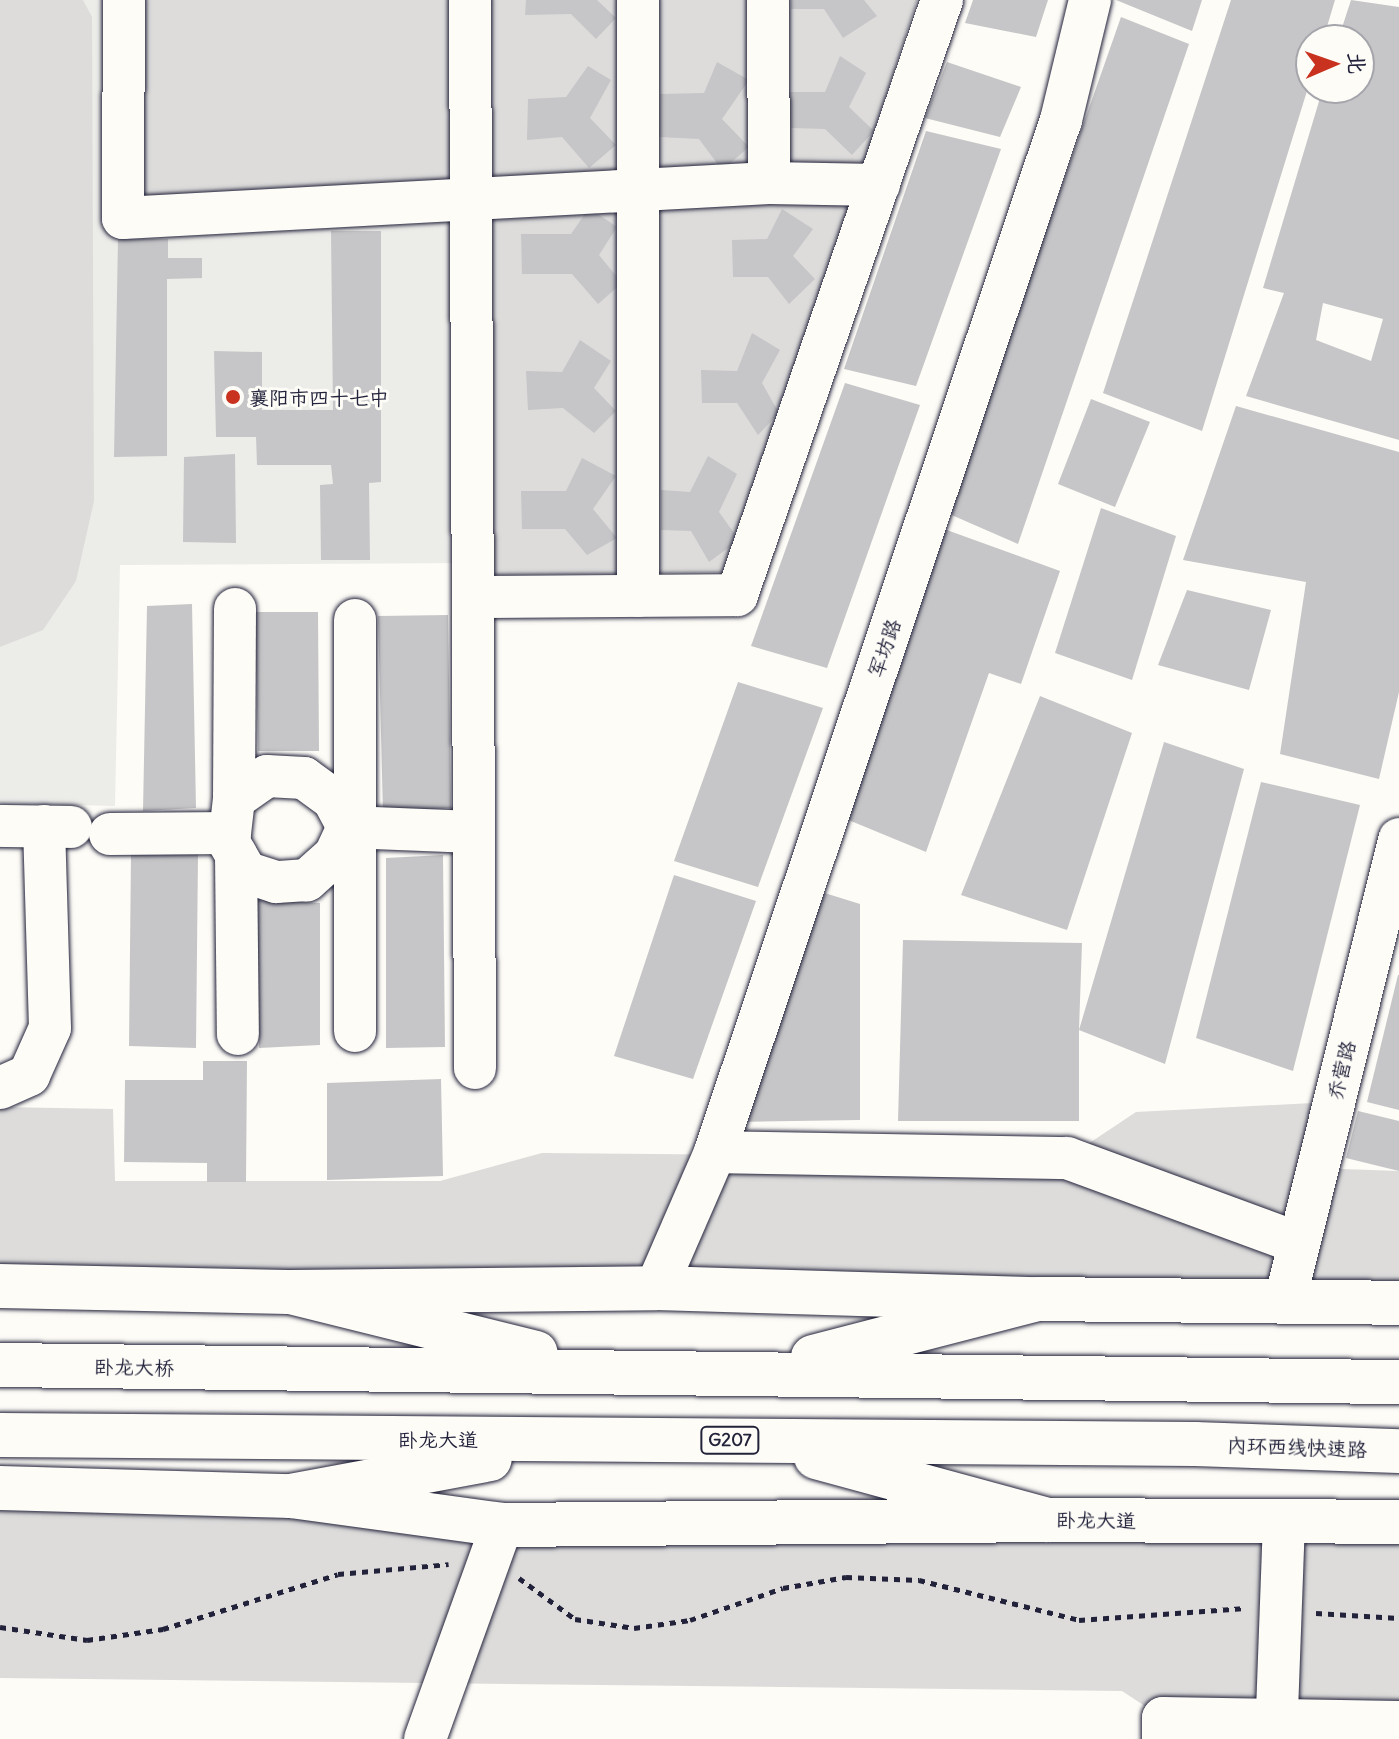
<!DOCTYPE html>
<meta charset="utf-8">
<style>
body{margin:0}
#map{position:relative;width:1399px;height:1739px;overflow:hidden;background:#fdfcf7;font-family:Delius,"LXGW WenKai TC",sans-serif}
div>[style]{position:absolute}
.built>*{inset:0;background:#ecece9}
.green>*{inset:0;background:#dddcdb}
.building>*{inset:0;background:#c6c6c8}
.path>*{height:5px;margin-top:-2.5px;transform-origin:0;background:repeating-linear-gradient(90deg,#22223b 0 6px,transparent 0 12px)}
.roads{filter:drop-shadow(0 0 2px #22223b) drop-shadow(0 0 2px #22223b)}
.minor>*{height:42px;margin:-21px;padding:0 21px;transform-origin:21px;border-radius:21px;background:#fdfcf7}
.highway>*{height:44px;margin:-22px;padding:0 22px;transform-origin:22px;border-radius:22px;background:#fdfcf7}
.dots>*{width:22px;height:22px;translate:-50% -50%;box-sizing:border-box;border:4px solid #fdfcf7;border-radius:50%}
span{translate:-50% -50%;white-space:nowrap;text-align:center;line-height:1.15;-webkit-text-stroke:6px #fdfcf7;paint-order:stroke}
.shield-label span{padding:2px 6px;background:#fdfcf7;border:2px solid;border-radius:6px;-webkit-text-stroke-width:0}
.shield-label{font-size:18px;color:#22223b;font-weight:700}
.poi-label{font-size:20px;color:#22223b}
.left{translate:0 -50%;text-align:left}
.street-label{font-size:20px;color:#22223b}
.north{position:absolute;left:1295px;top:24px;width:80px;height:80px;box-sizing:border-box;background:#fdfcf7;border:2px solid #a5a5ac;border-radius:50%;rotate:88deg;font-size:22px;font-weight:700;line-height:32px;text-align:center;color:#22223b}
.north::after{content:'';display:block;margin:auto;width:28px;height:36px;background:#c8321e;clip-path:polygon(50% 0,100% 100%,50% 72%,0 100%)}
</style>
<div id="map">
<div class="built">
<div style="clip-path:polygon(0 0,105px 0,110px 231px,465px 221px,468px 563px,120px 565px,115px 806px,0 803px)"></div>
</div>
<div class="green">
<div style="clip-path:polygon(0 0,83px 0,92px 17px,94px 501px,76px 581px,43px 630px,0 647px)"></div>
<div style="clip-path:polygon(124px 0,470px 0,472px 198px,123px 218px)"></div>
<div style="clip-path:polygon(488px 0,917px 0,732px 572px,490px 575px)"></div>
<div style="clip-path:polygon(1332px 1102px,1315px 1168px,1399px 1171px,1399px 1303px,0 1286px,0 1107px,113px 1109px,115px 1181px,440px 1181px,542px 1153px,1067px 1158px,1136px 1112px)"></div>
<div style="clip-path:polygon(0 1488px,502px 1525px,1399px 1522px,1399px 1722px,1163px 1718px,1122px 1691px,0 1678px)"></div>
</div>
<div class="building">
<div style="clip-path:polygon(526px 0,597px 0,616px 18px,596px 39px,571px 14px,525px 15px)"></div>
<div style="clip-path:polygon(791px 0,864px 0,877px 16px,843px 38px,824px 9px,791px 9px)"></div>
<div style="clip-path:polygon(973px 0,1048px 0,1036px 37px,965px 23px)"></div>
<div style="clip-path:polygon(1116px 0,1202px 0,1192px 31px)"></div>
<div style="clip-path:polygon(1231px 0,1335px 0,1323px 40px,1311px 40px,1311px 78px,1202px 431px,1103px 393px)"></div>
<div style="clip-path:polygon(evenodd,1351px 0,1399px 7px,1399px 440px,1246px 396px,1284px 293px,1263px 288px,1323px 88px,1359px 88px,1359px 40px,1338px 40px,1351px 0,1323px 303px,1383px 319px,1371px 361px,1316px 340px,1323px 303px)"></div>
<div style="clip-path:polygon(1121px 17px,1189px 44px,1018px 544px,947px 513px)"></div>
<div style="clip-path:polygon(840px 56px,866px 73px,849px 107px,874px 131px,852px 155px,825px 129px,791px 128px,789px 92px,825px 92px)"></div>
<div style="clip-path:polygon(717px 62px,749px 80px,722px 119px,749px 147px,722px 170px,699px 139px,659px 137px,660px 94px,704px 93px)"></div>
<div style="clip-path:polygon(947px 62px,1021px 87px,1000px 137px,925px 118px)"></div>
<div style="clip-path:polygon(588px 66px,611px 80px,590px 118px,616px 145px,589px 168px,562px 137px,527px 140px,528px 99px,566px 97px)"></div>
<div style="clip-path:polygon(926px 131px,1001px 149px,916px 386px,844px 369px)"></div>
<div style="clip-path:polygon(589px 208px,617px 227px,599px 255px,622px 283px,598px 304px,572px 274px,522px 274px,521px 234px,571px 234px)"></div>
<div style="clip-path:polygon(782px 209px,813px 229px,793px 256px,815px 279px,789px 304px,768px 277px,733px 277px,732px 240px,767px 239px)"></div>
<div style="clip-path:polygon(331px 231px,381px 231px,381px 482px,369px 483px,370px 560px,321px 560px,320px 485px,333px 484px,331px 465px,257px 465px,256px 437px,216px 437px,214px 351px,262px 352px,262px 410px,333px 410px)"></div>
<div style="clip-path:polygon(118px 239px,168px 239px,168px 258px,202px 258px,202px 278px,167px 279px,167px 456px,114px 457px)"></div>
<div style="clip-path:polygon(752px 333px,780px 350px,762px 383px,779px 413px,758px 435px,737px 403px,702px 403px,701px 370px,737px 371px)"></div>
<div style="clip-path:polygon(580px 340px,611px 361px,594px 388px,616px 411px,594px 433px,563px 408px,528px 410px,526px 371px,562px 372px)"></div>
<div style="clip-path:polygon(845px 383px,920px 405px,827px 668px,751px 646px)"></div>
<div style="clip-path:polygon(1091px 399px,1150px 422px,1115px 507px,1058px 484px)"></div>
<div style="clip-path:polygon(1236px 406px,1399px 452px,1399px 692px,1379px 779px,1280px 754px,1306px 582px,1183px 560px)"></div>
<div style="clip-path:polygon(235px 454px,236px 543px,183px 542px,184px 457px)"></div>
<div style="clip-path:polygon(708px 456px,737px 474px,719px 512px,739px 540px,709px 562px,691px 531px,661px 530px,661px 490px,690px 492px)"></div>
<div style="clip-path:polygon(582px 458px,616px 476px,593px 509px,617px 538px,587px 555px,565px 529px,522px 529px,521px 491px,566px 491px)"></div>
<div style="clip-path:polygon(1101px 508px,1176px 536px,1132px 680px,1055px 653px)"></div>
<div style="clip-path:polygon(944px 529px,1060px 571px,1021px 684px,989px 673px,926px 852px,846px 819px)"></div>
<div style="clip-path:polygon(1187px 590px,1271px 610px,1249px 690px,1158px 665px)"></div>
<div style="clip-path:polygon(192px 604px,196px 808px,143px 811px,147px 606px)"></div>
<div style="clip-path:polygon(255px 612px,318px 612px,319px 751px,258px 751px)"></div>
<div style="clip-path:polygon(448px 615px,451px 808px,383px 812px,378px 616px)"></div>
<div style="clip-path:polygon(738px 682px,823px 708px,758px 887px,674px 861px)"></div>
<div style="clip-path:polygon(1040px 696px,1132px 733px,1067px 930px,961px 895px)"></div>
<div style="clip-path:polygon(1164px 742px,1244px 769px,1165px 1064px,1079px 1030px,1079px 1121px,898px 1121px,903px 940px,1082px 943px,1079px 1030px)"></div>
<div style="clip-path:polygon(1261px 782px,1360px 805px,1293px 1071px,1196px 1038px)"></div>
<div style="clip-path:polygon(131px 854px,198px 854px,196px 1048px,129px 1046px)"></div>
<div style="clip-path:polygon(443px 855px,445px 1047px,386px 1048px,386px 858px)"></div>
<div style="clip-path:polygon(674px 875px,756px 901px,693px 1079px,614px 1056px)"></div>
<div style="clip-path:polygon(815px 890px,860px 904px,860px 1120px,737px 1122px)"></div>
<div style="clip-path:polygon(257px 900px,320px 903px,320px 1045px,259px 1048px)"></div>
<div style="clip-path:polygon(1398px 975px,1399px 975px,1399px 1110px,1367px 1102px)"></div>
<div style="clip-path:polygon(203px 1061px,247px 1061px,246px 1182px,207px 1182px,207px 1163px,124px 1162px,125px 1080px,203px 1080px)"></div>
<div style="clip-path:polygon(441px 1079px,443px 1176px,327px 1180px,327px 1083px)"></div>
<div style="clip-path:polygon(1358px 1111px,1399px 1121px,1399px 1171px,1346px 1158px)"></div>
</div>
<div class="path">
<div style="left:519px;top:1578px;width:69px;rotate:36.2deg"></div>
<div style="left:575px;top:1619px;width:60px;rotate:8.7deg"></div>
<div style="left:634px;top:1628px;width:57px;rotate:-8.1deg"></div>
<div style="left:690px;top:1620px;width:98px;rotate:-19deg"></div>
<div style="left:783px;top:1588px;width:64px;rotate:-9.9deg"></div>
<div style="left:846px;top:1577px;width:73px;rotate:2.4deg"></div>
<div style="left:919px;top:1580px;width:165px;rotate:14deg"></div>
<div style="left:1079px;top:1620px;width:167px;rotate:-4.1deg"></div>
<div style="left:1316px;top:1613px;width:83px;rotate:3.4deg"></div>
<div style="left:0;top:1627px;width:88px;rotate:8.5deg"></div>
<div style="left:87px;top:1640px;width:77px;rotate:-8.2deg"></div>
<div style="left:163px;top:1629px;width:183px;rotate:-17.4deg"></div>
<div style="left:338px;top:1574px;width:111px;rotate:-5.1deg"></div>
</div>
<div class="roads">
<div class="minor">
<div style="left:124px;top:0;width:218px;rotate:90.3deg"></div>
<div style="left:123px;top:218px;width:647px;rotate:-3.1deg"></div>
<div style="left:769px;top:183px;width:110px;rotate:1deg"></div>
<div style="left:470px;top:0;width:1068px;rotate:89.73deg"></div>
<div style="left:638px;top:0;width:596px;rotate:90deg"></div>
<div style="left:768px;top:0;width:183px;rotate:89.7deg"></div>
<div style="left:474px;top:597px;width:263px;rotate:-0.4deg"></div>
<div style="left:737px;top:595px;width:629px;rotate:-70.99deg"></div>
<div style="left:234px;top:799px;width:190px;rotate:-89.7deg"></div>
<div style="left:0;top:826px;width:71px;rotate:0.8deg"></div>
<div style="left:348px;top:827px;width:31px;rotate:115deg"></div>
<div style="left:335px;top:855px;width:38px;rotate:138deg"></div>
<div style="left:307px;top:880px;width:31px;rotate:176deg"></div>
<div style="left:276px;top:882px;width:32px;rotate:-162deg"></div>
<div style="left:246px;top:872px;width:34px;rotate:-120deg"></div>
<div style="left:229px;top:842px;width:43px;rotate:-83.4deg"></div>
<div style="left:234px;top:799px;width:40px;rotate:-34.9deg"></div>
<div style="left:267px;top:776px;width:37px;rotate:3deg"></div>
<div style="left:304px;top:778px;width:36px;rotate:36deg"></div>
<div style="left:333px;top:799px;width:32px;rotate:62deg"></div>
<div style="left:348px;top:827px;width:126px;rotate:2.3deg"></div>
<div style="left:110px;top:834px;width:120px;rotate:-0.5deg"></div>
<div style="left:236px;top:855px;width:179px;rotate:89.4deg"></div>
<div style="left:355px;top:1031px;width:411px;rotate:-90deg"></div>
<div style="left:0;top:1088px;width:32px;rotate:-24deg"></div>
<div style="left:29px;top:1075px;width:51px;rotate:-65.9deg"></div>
<div style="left:50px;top:1028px;width:202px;rotate:-91.7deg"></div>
<div style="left:715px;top:1152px;width:352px;rotate:1deg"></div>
<div style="left:1067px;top:1158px;width:243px;rotate:20.2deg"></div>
<div style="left:656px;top:1288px;width:148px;rotate:-66.5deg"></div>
<div style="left:715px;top:1152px;width:1088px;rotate:-71.47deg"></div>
<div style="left:1061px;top:120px;width:123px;rotate:-76.4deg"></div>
<div style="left:1285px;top:1301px;width:476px;rotate:-76.1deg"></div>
<div style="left:425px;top:1739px;width:227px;rotate:-70.2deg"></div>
<div style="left:1163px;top:1739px;width:21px;rotate:-90deg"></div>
<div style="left:1163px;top:1718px;width:236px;rotate:1deg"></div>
<div style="left:1276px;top:1739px;width:218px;rotate:-87.9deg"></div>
</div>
<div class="highway">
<div style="left:0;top:1286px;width:290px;rotate:1.2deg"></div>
<div style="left:290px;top:1292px;width:253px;rotate:13.9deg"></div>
<div style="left:290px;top:1292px;width:366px;rotate:-0.6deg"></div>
<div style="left:656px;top:1288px;width:381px;rotate:1.7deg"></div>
<div style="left:813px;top:1357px;width:231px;rotate:-14.5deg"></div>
<div style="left:1037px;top:1299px;width:362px;rotate:0.6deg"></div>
<div style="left:0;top:1365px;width:1399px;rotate:0.7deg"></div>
<div style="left:0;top:1435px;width:1195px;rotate:0.43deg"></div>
<div style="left:1195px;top:1444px;width:204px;rotate:2deg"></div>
<div style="left:816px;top:1457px;width:240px;rotate:15.2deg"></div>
<div style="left:1048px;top:1520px;width:351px;rotate:0.3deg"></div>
<div style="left:0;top:1488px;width:291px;rotate:1.6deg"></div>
<div style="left:291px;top:1496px;width:202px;rotate:-10.5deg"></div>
<div style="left:291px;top:1496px;width:213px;rotate:7.8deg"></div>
<div style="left:502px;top:1525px;width:546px;rotate:-0.52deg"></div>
</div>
</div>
<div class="dots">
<div style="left:233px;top:397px;background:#c8321e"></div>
</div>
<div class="shield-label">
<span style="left:730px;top:1440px">G207</span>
</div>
<div class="poi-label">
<span class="left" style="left:249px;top:397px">襄阳市四十七中</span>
</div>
<div class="street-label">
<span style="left:884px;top:648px;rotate:-71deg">军坊路</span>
<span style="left:1341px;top:1070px;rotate:-76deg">乔营路</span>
<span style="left:134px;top:1367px;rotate:1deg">卧龙大桥</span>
<span style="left:438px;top:1439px">卧龙大道</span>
<span style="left:1297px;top:1447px;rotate:2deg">内环西线快速路</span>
<span style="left:1096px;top:1520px;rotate:1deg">卧龙大道</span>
</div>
<div class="north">北</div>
</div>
